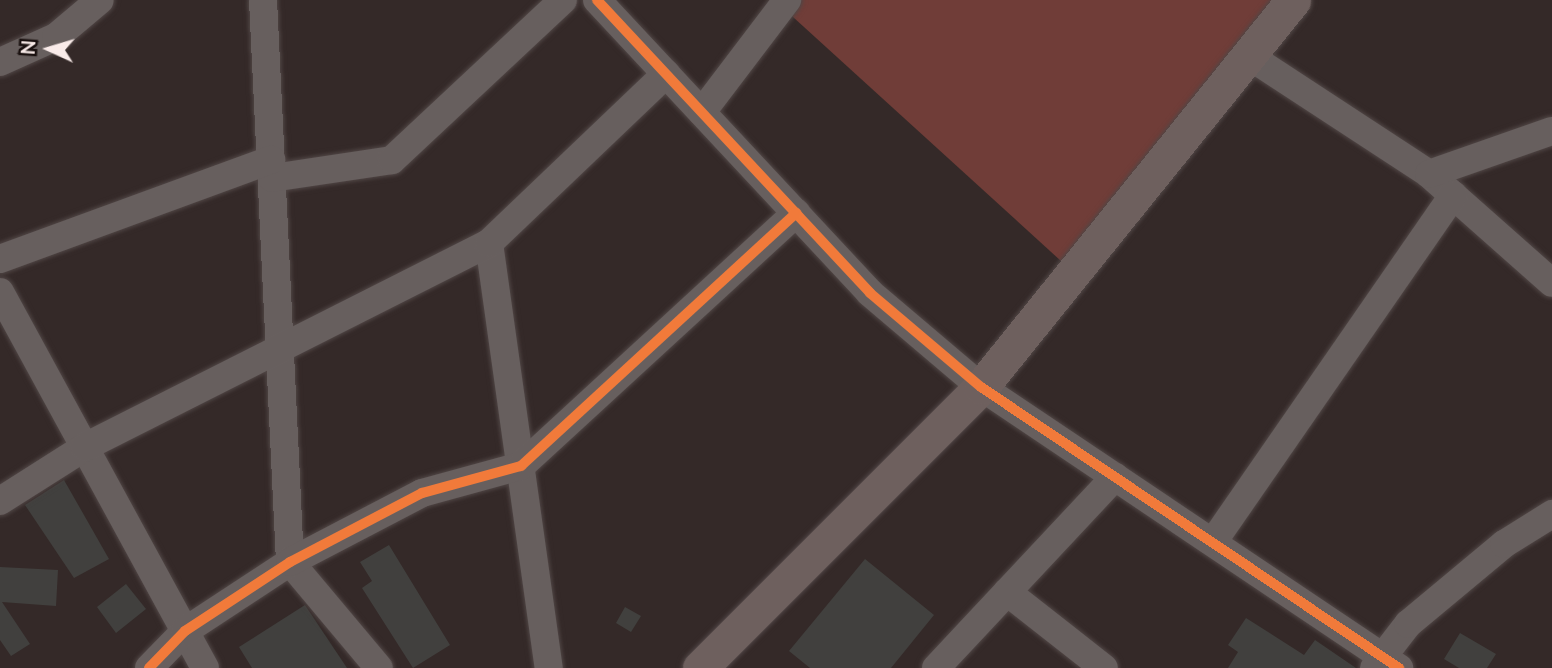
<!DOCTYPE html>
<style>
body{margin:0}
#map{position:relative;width:1552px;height:668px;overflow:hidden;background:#342928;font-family:Lato,sans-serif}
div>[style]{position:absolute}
.green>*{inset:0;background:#703d38}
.building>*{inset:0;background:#41403e}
.roads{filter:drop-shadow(0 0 2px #504645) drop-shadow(0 0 2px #504645)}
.minor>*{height:28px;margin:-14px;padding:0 14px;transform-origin:14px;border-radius:14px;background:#675f5e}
.major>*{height:35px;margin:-17.5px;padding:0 17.5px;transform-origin:17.5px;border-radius:17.5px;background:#6e605e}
.cycleway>*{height:10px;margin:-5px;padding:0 5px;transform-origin:5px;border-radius:5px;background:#f17a3a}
span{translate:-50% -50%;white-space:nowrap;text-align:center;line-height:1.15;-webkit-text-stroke:6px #1a1110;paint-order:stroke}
.north{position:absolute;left:14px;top:14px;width:70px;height:70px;-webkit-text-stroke:5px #1a1110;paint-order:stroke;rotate:274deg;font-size:19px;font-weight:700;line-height:28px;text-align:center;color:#f9ebe9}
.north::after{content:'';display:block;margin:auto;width:24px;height:32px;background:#f9ebe9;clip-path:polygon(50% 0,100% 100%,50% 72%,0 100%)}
</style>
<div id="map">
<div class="green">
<div style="clip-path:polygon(787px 0,1282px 0,1061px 261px,782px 7px)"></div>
</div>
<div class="building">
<div style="clip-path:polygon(64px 480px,109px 559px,74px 578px,25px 505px)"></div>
<div style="clip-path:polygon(389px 545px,450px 645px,413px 668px,362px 588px,372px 581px,360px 562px)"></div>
<div style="clip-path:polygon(865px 559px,934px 615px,891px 668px,810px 668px,789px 651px)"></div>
<div style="clip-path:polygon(0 567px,58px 570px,56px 606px,2px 602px,30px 644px,11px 656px,0 640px)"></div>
<div style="clip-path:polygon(126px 584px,146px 609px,116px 633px,97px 607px)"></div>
<div style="clip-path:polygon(305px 605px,347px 668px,252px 668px,239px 647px)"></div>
<div style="clip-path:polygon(625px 607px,641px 616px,631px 632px,616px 623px)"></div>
<div style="clip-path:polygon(1246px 618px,1304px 655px,1315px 640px,1356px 668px,1228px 668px,1238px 652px,1228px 645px)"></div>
<div style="clip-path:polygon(1460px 633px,1496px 654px,1487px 668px,1459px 668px,1444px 659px)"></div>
</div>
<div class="roads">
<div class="minor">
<div style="left:263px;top:0;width:563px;rotate:87.25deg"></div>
<div style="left:290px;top:562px;width:138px;rotate:50deg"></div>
<div style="left:597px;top:0;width:400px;rotate:47deg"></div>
<div style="left:870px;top:293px;width:145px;rotate:40.3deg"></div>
<div style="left:981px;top:387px;width:504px;rotate:33.91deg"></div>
<div style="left:1249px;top:56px;width:215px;rotate:33.2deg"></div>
<div style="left:1429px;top:174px;width:164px;rotate:41.5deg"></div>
<div style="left:0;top:62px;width:61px;rotate:-24.1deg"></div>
<div style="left:56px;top:37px;width:57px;rotate:-40.1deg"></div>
<div style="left:702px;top:112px;width:141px;rotate:-52.8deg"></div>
<div style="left:1429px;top:174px;width:130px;rotate:-19.3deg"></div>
<div style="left:272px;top:178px;width:121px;rotate:-8.5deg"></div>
<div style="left:392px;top:160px;width:234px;rotate:-43.1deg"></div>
<div style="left:489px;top:243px;width:429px;rotate:82deg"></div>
<div style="left:0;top:259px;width:289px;rotate:-20.1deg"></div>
<div style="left:0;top:292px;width:428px;rotate:61.4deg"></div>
<div style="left:0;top:501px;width:101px;rotate:-32.4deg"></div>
<div style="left:85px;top:447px;width:453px;rotate:-26.8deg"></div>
<div style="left:489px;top:243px;width:245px;rotate:-43.7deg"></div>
<div style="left:1213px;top:542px;width:422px;rotate:-55.3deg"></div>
<div style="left:1007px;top:592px;width:123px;rotate:38.1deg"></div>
<div style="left:149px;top:668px;width:52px;rotate:-45.8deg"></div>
<div style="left:185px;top:631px;width:126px;rotate:-33.3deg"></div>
<div style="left:290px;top:562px;width:149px;rotate:-27.6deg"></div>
<div style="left:422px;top:493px;width:103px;rotate:-15.3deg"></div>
<div style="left:521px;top:466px;width:374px;rotate:-42.6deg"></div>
<div style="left:936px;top:668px;width:262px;rotate:-46.9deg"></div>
<div style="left:1374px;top:668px;width:56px;rotate:-52.3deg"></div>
<div style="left:1408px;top:624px;width:125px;rotate:-39.8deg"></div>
<div style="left:1504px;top:544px;width:57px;rotate:-32deg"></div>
</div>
<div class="major">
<div style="left:700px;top:668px;width:397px;rotate:-45deg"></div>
<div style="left:981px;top:387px;width:497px;rotate:-51.1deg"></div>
</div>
</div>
<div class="cycleway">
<div style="left:597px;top:0;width:400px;rotate:47deg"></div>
<div style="left:870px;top:293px;width:145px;rotate:40.3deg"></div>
<div style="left:981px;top:387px;width:504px;rotate:33.91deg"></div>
<div style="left:149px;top:668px;width:52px;rotate:-45.8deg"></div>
<div style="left:185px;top:631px;width:126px;rotate:-33.3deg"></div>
<div style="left:290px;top:562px;width:149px;rotate:-27.6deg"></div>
<div style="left:422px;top:493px;width:103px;rotate:-15.3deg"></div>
<div style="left:521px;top:466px;width:374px;rotate:-42.6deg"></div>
</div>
<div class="north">N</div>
</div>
